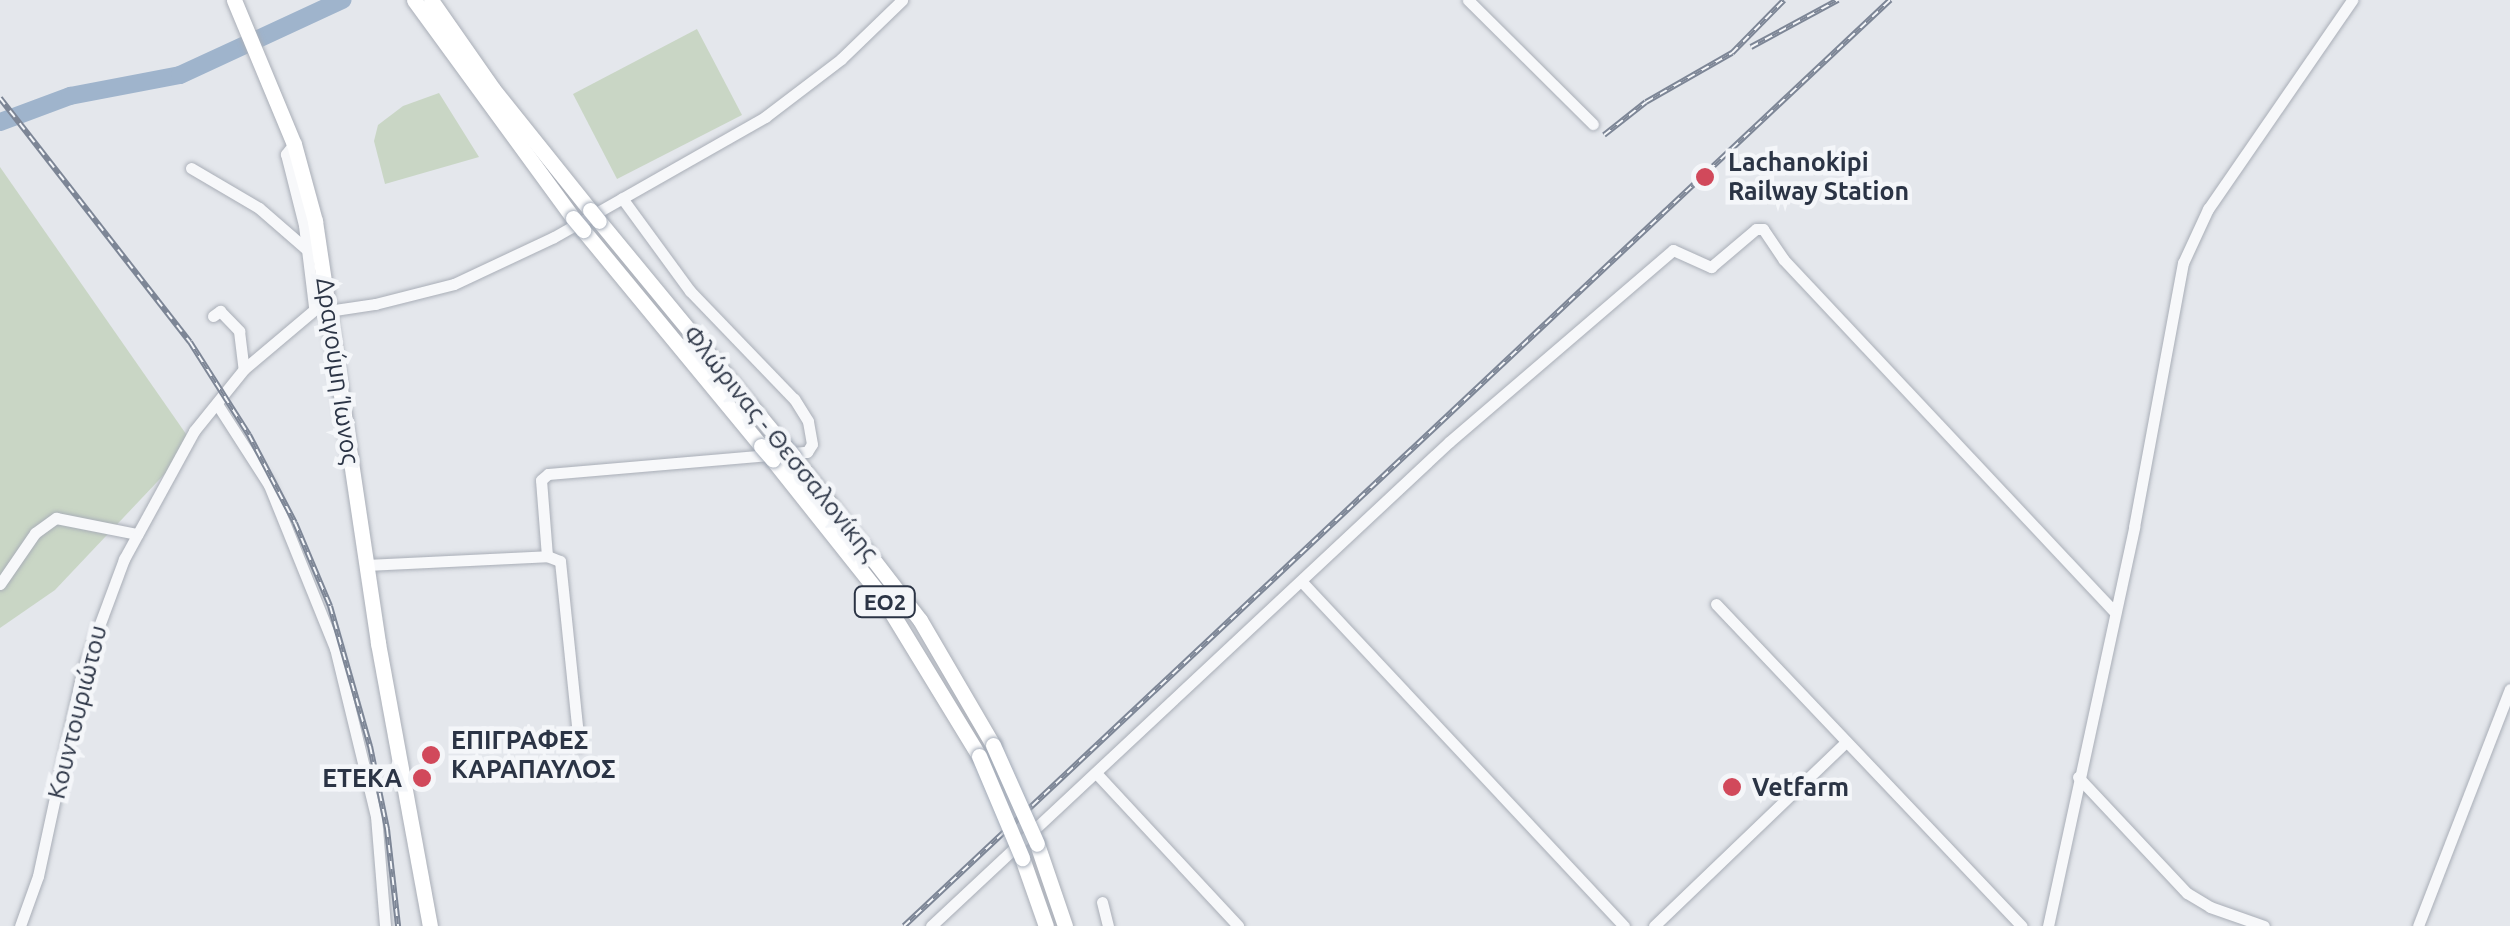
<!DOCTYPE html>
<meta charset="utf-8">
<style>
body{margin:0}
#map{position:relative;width:2510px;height:926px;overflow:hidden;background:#e4e7ec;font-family:Ubuntu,sans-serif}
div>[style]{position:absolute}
.green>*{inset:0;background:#c9d6c5}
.river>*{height:18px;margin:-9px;padding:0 9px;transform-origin:9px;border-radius:9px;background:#9fb4cc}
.roads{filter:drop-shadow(0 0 2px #a9aeb7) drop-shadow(0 0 2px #a9aeb7)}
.minor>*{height:11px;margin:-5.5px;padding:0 5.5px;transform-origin:5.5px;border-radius:5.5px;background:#f7f8fa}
.major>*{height:15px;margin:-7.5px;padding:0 7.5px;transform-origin:7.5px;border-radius:7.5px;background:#fff}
.rail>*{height:6px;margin-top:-3px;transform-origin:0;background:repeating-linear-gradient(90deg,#f4f6f9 0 8px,#7d8696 0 16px);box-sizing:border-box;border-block:2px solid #7d8696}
.bridges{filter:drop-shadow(0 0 2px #a3abb8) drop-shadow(0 0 2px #a3abb8)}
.major-bridge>*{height:15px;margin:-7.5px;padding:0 7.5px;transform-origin:7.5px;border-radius:7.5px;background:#fff}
.dots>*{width:28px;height:28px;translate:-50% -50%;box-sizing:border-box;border:5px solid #f4f6f9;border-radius:50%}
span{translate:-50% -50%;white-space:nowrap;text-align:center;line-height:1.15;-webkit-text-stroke:9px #f4f6f9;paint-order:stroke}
.shield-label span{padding:2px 8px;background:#f4f6f9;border:2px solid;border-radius:8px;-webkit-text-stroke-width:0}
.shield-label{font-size:22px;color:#2b3445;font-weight:700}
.poi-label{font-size:25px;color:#2b3445;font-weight:700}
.left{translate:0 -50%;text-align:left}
.right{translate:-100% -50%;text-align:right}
.street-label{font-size:25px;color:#2b3445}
</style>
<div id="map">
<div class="green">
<div style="clip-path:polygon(697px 29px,742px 115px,617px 179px,573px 94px)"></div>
<div style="clip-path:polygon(439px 93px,479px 157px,385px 184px,374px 141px,378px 125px,403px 106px)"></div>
<div style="clip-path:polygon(0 167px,193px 444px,55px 590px,0 628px)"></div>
</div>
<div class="river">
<div style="left:0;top:122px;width:75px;rotate:-20.4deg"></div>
<div style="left:70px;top:96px;width:112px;rotate:-10.8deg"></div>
<div style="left:180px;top:75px;width:179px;rotate:-24.8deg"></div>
</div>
<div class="roads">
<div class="minor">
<div style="left:1468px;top:0;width:176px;rotate:44.8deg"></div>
<div style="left:294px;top:144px;width:13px;rotate:129deg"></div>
<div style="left:286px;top:154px;width:73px;rotate:75.8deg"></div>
<div style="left:304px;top:225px;width:83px;rotate:83deg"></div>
<div style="left:191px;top:168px;width:79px;rotate:30.5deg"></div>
<div style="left:259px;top:208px;width:61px;rotate:41deg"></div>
<div style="left:328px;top:311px;width:48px;rotate:-8.5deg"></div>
<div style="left:375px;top:304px;width:81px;rotate:-14.2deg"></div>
<div style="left:454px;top:284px;width:110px;rotate:-25.2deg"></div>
<div style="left:554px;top:237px;width:243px;rotate:-29.6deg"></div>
<div style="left:765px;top:117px;width:96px;rotate:-37.3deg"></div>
<div style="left:841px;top:59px;width:85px;rotate:-44deg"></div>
<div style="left:213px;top:316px;width:9px;rotate:-36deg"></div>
<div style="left:220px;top:311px;width:28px;rotate:46deg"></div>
<div style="left:239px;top:331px;width:38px;rotate:83deg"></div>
<div style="left:217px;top:404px;width:96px;rotate:57.3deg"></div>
<div style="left:269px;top:485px;width:176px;rotate:68deg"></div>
<div style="left:335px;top:648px;width:173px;rotate:76.3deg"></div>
<div style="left:376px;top:816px;width:110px;rotate:85.3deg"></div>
<div style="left:547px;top:556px;width:76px;rotate:-94.5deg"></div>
<div style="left:541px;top:480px;width:9px;rotate:-41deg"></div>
<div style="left:548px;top:474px;width:260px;rotate:-4.9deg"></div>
<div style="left:807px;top:452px;width:9px;rotate:-58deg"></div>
<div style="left:812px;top:444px;width:23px;rotate:-100deg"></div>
<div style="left:808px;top:421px;width:26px;rotate:-122deg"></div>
<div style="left:794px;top:399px;width:150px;rotate:-133.9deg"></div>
<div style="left:690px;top:291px;width:115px;rotate:-126.2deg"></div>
<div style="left:366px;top:565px;width:181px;rotate:-2.8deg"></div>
<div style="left:547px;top:556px;width:14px;rotate:21deg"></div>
<div style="left:560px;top:561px;width:186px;rotate:84.1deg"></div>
<div style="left:1303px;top:583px;width:470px;rotate:46.9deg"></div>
<div style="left:0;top:584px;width:62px;rotate:-55.5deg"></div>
<div style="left:35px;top:533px;width:26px;rotate:-36deg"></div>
<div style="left:56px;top:518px;width:83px;rotate:11.2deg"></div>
<div style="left:1716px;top:604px;width:444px;rotate:46.5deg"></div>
<div style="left:1096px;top:773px;width:209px;rotate:47.1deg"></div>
<div style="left:2078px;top:777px;width:159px;rotate:46.8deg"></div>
<div style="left:2187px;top:893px;width:27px;rotate:31deg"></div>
<div style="left:2210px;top:907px;width:57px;rotate:19.4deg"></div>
<div style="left:1102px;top:902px;width:25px;rotate:76deg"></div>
<div style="left:20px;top:926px;width:53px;rotate:-70.2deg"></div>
<div style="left:38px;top:876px;width:209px;rotate:-77.8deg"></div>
<div style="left:82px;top:672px;width:121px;rotate:-69.6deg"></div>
<div style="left:124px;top:559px;width:146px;rotate:-61.3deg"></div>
<div style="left:194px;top:431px;width:80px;rotate:-51.1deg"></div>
<div style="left:244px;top:369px;width:109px;rotate:-40.1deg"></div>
<div style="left:931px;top:926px;width:709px;rotate:-43.06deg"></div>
<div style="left:1449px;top:442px;width:295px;rotate:-40.6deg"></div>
<div style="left:1673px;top:250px;width:42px;rotate:24.1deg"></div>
<div style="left:1711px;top:267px;width:59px;rotate:-40.2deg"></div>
<div style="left:1756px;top:229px;width:7px"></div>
<div style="left:1763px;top:229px;width:37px;rotate:56deg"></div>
<div style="left:1784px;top:260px;width:483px;rotate:46.8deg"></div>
<div style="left:1654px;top:926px;width:266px;rotate:-43.8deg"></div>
<div style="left:2048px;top:926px;width:408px;rotate:-77.8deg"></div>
<div style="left:2134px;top:527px;width:269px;rotate:-79.5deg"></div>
<div style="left:2183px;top:263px;width:60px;rotate:-65.2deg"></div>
<div style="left:2208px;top:209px;width:254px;rotate:-55.4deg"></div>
<div style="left:2418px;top:926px;width:254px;rotate:-68.8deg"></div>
</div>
<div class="major">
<div style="left:234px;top:0;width:156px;rotate:67.4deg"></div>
<div style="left:294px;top:144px;width:80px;rotate:74.7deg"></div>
<div style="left:315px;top:221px;width:427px;rotate:81.5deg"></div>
<div style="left:378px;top:643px;width:288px;rotate:79.6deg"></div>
<div style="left:414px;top:0;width:270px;rotate:53.9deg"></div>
<div style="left:431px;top:0;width:108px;rotate:55.1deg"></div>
<div style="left:493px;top:89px;width:155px;rotate:51.3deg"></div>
<div style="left:599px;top:221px;width:288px;rotate:50.5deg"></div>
<div style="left:583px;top:230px;width:280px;rotate:50.5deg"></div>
<div style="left:794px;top:457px;width:206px;rotate:52.3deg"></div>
<div style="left:920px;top:620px;width:145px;rotate:59.7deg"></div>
<div style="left:773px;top:460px;width:175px;rotate:51.5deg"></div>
<div style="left:882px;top:597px;width:186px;rotate:58.6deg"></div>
<div style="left:1037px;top:844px;width:87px;rotate:71.1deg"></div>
<div style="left:1022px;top:858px;width:72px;rotate:70.6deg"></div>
</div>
</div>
<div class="rail">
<div style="left:1751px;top:47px;width:99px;rotate:-28.4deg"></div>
<div style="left:0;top:98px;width:309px;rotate:52.1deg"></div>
<div style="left:190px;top:342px;width:110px;rotate:57.6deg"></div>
<div style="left:249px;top:435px;width:99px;rotate:62.4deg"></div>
<div style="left:295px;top:523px;width:90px;rotate:67.1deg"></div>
<div style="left:330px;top:606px;width:146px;rotate:74.1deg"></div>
<div style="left:370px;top:746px;width:85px;rotate:78.4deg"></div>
<div style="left:387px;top:829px;width:98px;rotate:83.5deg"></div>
<div style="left:1604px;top:135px;width:53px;rotate:-38.2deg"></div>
<div style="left:1646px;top:102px;width:99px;rotate:-29.7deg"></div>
<div style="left:1732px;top:53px;width:74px;rotate:-45.5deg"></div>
<div style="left:904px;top:926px;width:1353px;rotate:-43.2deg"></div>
</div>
<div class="bridges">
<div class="major-bridge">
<div style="left:590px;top:210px;width:14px;rotate:51deg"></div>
<div style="left:573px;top:218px;width:16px;rotate:50deg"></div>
<div style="left:782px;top:443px;width:18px;rotate:49deg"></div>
<div style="left:761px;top:446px;width:18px;rotate:49deg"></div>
<div style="left:993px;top:745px;width:108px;rotate:66deg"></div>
<div style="left:979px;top:756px;width:111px;rotate:67.1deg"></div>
</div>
</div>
<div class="dots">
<div style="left:1705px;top:177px;background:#d1495b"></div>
<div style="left:431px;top:755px;background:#d1495b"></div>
<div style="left:422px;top:778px;background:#d1495b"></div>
<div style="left:1732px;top:787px;background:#d1495b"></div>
</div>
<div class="shield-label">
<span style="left:885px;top:602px">ΕΟ2</span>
</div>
<div class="poi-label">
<span class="left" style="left:1728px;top:177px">Lachanokipi<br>Railway Station</span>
<span class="left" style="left:451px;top:755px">ΕΠΙΓΡΑΦΕΣ<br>ΚΑΡΑΠΑΥΛΟΣ</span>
<span class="right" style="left:402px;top:778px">ΕΤΕΚΑ</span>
<span class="left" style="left:1752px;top:787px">Vetfarm</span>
</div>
<div class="street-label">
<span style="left:338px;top:371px;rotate:82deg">Δραγούμη Ίωνος</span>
<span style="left:781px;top:443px;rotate:51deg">Φλώρινας - Θεσσαλονίκης</span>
<span style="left:77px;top:712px;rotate:-76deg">Κουντουριώτου</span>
</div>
</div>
